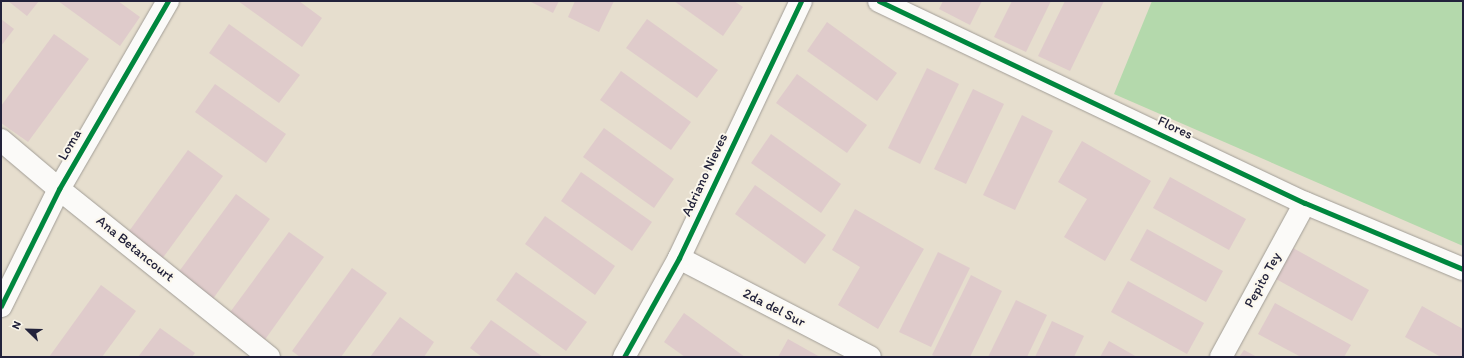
<!DOCTYPE html>
<style>
body{margin:0}
#map{position:relative;width:1464px;height:358px;overflow:hidden;background:#e6dece;font-family:Itim,sans-serif}
div>[style]{position:absolute}
.green>*{inset:0;background:#b4d9ac}
.building>*{inset:0;background:#dfcbcb}
.roads{filter:drop-shadow(0 0 1px #a19d96) drop-shadow(0 0 1px #a19d96)}
.minor>*{height:22px;margin:-11px;padding:0 11px;transform-origin:11px;border-radius:11px;background:#fbfaf8}
.cycleway>*{height:5px;margin:-2.5px;padding:0 2.5px;transform-origin:2.5px;border-radius:2.5px;background:#00873e}
span{translate:-50% -50%;white-space:nowrap;text-align:center;line-height:1.15;-webkit-text-stroke:4px #fbf7ec;paint-order:stroke}
.street-label{font-size:14px;color:#22223b}
.frame{position:absolute;inset:0;border:2px solid #22223b;pointer-events:none}
.north{position:absolute;left:8px;top:310px;width:40px;height:40px;-webkit-text-stroke:3px #fbf7ec;paint-order:stroke;rotate:293deg;font-size:11px;font-weight:700;line-height:16px;text-align:center;color:#22223b}
.north::after{content:'';display:block;margin:auto;width:14px;height:18px;background:#22223b;clip-path:polygon(50% 0,100% 100%,50% 72%,0 100%)}
</style>
<div id="map">
<div class="green">
<div style="clip-path:polygon(1152px 1px,1463px 1px,1463px 246px,1114px 94px)"></div>
</div>
<div class="building">
<div style="clip-path:polygon(8px 1px,39px 1px,27px 16px)"></div>
<div style="clip-path:polygon(58px 1px,118px 1px,140px 17px,120px 46px)"></div>
<div style="clip-path:polygon(238px 1px,299px 1px,322px 18px,302px 47px)"></div>
<div style="clip-path:polygon(529px 1px,559px 1px,553px 13px)"></div>
<div style="clip-path:polygon(575px 1px,614px 1px,599px 32px,568px 17px)"></div>
<div style="clip-path:polygon(674px 1px,734px 1px,743px 7px,723px 36px)"></div>
<div style="clip-path:polygon(943px 1px,982px 1px,970px 25px,939px 9px)"></div>
<div style="clip-path:polygon(1012px 1px,1051px 1px,1026px 52px,994px 37px)"></div>
<div style="clip-path:polygon(1065px 1px,1104px 1px,1070px 71px,1038px 56px)"></div>
<div style="clip-path:polygon(1px 19px,14px 29px,1px 46px)"></div>
<div style="clip-path:polygon(647px 19px,718px 70px,697px 98px,626px 48px)"></div>
<div style="clip-path:polygon(827px 22px,897px 73px,877px 101px,807px 51px)"></div>
<div style="clip-path:polygon(229px 24px,300px 75px,279px 103px,209px 53px)"></div>
<div style="clip-path:polygon(54px 34px,89px 59px,28px 142px,1px 123px,1px 106px)"></div>
<div style="clip-path:polygon(927px 68px,959px 84px,920px 164px,888px 148px)"></div>
<div style="clip-path:polygon(621px 71px,691px 122px,671px 150px,600px 100px)"></div>
<div style="clip-path:polygon(797px 74px,867px 125px,847px 153px,776px 103px)"></div>
<div style="clip-path:polygon(215px 84px,286px 134px,266px 163px,195px 112px)"></div>
<div style="clip-path:polygon(973px 89px,1004px 104px,966px 184px,934px 169px)"></div>
<div style="clip-path:polygon(1022px 115px,1053px 131px,1015px 210px,983px 195px)"></div>
<div style="clip-path:polygon(604px 128px,674px 179px,654px 208px,583px 157px)"></div>
<div style="clip-path:polygon(771px 134px,841px 184px,821px 213px,751px 163px)"></div>
<div style="clip-path:polygon(1082px 141px,1151px 181px,1105px 261px,1064px 237px,1087px 199px,1058px 182px)"></div>
<div style="clip-path:polygon(188px 150px,223px 176px,162px 259px,127px 234px)"></div>
<div style="clip-path:polygon(581px 172px,652px 222px,632px 251px,561px 201px)"></div>
<div style="clip-path:polygon(1170px 177px,1246px 219px,1229px 250px,1153px 208px)"></div>
<div style="clip-path:polygon(755px 185px,826px 235px,805px 264px,735px 214px)"></div>
<div style="clip-path:polygon(236px 194px,270px 219px,210px 303px,175px 277px)"></div>
<div style="clip-path:polygon(855px 209px,924px 249px,878px 329px,838px 305px,860px 267px,832px 250px)"></div>
<div style="clip-path:polygon(545px 216px,615px 266px,595px 295px,525px 244px)"></div>
<div style="clip-path:polygon(1147px 229px,1223px 271px,1206px 302px,1130px 260px)"></div>
<div style="clip-path:polygon(289px 232px,324px 257px,264px 341px,228px 315px)"></div>
<div style="clip-path:polygon(1293px 248px,1369px 290px,1352px 321px,1276px 279px)"></div>
<div style="clip-path:polygon(938px 252px,970px 268px,931px 347px,899px 332px)"></div>
<div style="clip-path:polygon(352px 268px,387px 293px,341px 357px,300px 357px,292px 351px)"></div>
<div style="clip-path:polygon(516px 272px,587px 322px,566px 351px,496px 300px)"></div>
<div style="clip-path:polygon(971px 275px,1002px 291px,970px 357px,936px 357px,932px 355px)"></div>
<div style="clip-path:polygon(1128px 281px,1204px 323px,1187px 354px,1111px 312px)"></div>
<div style="clip-path:polygon(101px 285px,136px 311px,102px 357px,49px 357px)"></div>
<div style="clip-path:polygon(1016px 300px,1047px 315px,1027px 357px,988px 357px)"></div>
<div style="clip-path:polygon(1275px 303px,1351px 345px,1344px 357px,1301px 357px,1258px 334px)"></div>
<div style="clip-path:polygon(1422px 306px,1463px 329px,1463px 357px,1441px 357px,1405px 337px)"></div>
<div style="clip-path:polygon(684px 313px,745px 357px,685px 357px,664px 342px)"></div>
<div style="clip-path:polygon(400px 317px,434px 342px,424px 357px,370px 357px)"></div>
<div style="clip-path:polygon(491px 320px,543px 357px,482px 357px,470px 348px)"></div>
<div style="clip-path:polygon(1052px 321px,1084px 336px,1074px 357px,1035px 357px)"></div>
<div style="clip-path:polygon(160px 328px,195px 353px,192px 357px,138px 357px)"></div>
<div style="clip-path:polygon(788px 339px,820px 357px,778px 357px)"></div>
<div style="clip-path:polygon(1109px 341px,1137px 357px,1100px 357px)"></div>
<div style="clip-path:polygon(1244px 350px,1257px 357px,1239px 357px)"></div>
</div>
<div class="roads">
<div class="minor">
<div style="left:879px;top:1px;width:471px;rotate:25.4deg"></div>
<div style="left:1305px;top:203px;width:171px;rotate:22.7deg"></div>
<div style="left:1px;top:140px;width:76px;rotate:40.2deg"></div>
<div style="left:59px;top:189px;width:269px;rotate:38.7deg"></div>
<div style="left:679px;top:258px;width:215px;rotate:27.4deg"></div>
<div style="left:1px;top:306px;width:131px;rotate:-63.6deg"></div>
<div style="left:59px;top:189px;width:217px;rotate:-59.9deg"></div>
<div style="left:624px;top:357px;width:113px;rotate:-60.9deg"></div>
<div style="left:679px;top:258px;width:284px;rotate:-64.6deg"></div>
<div style="left:1221px;top:357px;width:175px;rotate:-61.4deg"></div>
</div>
</div>
<div class="cycleway">
<div style="left:879px;top:1px;width:471px;rotate:25.4deg"></div>
<div style="left:1305px;top:203px;width:171px;rotate:22.7deg"></div>
<div style="left:1px;top:306px;width:131px;rotate:-63.6deg"></div>
<div style="left:59px;top:189px;width:217px;rotate:-59.9deg"></div>
<div style="left:624px;top:357px;width:113px;rotate:-60.9deg"></div>
<div style="left:679px;top:258px;width:284px;rotate:-64.6deg"></div>
</div>
<div class="street-label">
<span style="left:1175px;top:128px;rotate:25deg">Flores</span>
<span style="left:70px;top:145px;rotate:-60deg">Loma</span>
<span style="left:705px;top:175px;rotate:-65deg">Adriano Nieves</span>
<span style="left:135px;top:249px;rotate:39deg">Ana Betancourt</span>
<span style="left:1263px;top:280px;rotate:-61deg">Pepito Tey</span>
<span style="left:774px;top:308px;rotate:27deg">2da del Sur</span>
</div>
<div class="frame"></div>
<div class="north">N</div>
</div>
